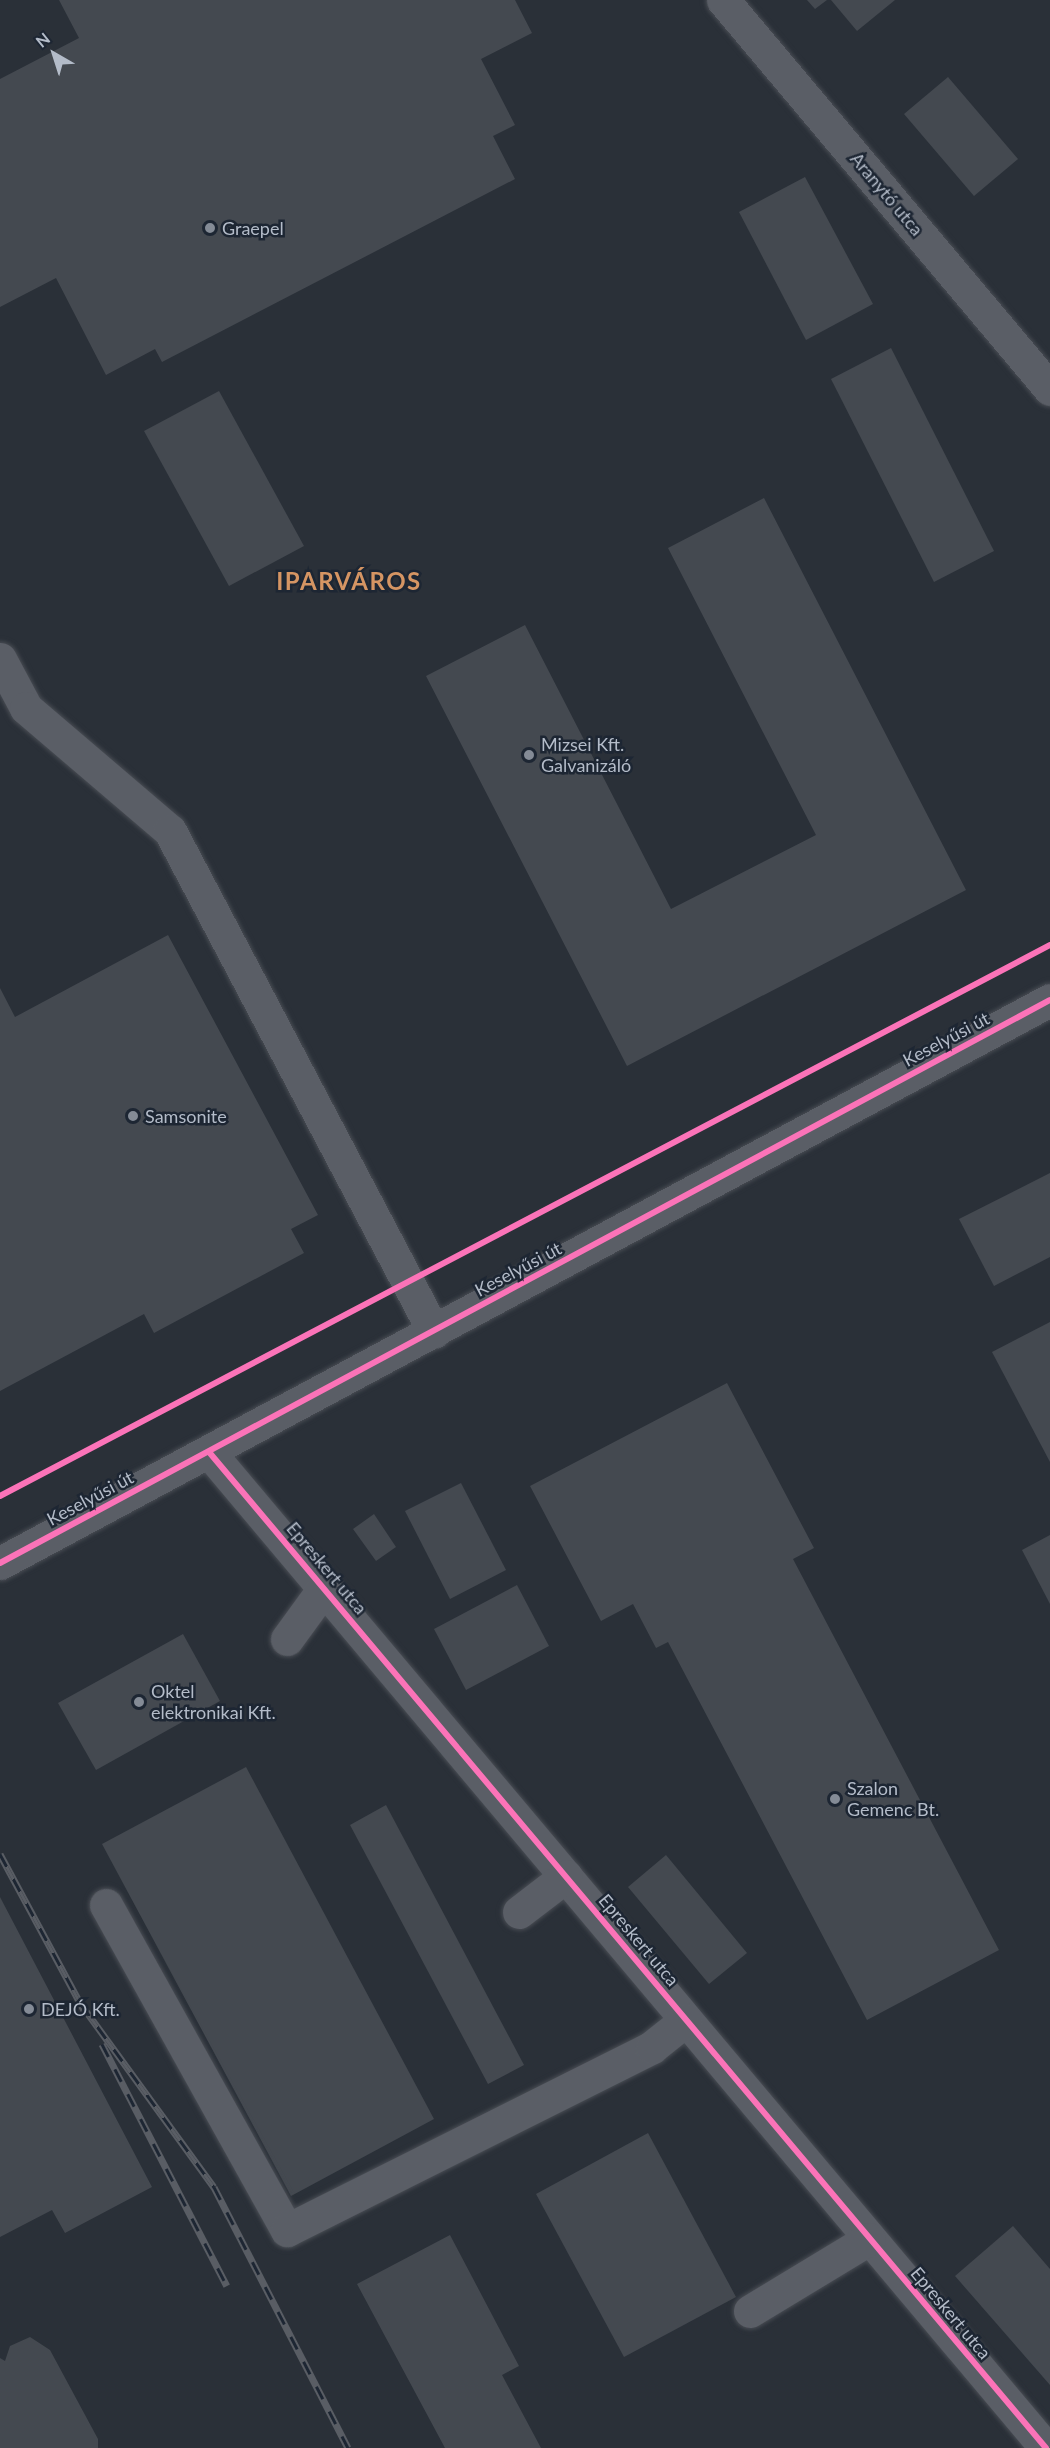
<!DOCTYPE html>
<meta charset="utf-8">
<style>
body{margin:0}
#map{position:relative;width:1050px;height:2448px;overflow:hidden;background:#2a3038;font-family:Lato,sans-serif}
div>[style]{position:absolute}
.building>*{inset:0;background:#444950}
.roads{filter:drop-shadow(0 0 2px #484c53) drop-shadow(0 0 2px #484c53)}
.minor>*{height:33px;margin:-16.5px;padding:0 16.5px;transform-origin:16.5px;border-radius:16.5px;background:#5a5e66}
.rail>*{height:7px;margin-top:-3.5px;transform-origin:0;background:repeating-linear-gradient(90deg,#1d2633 0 14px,#595d64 0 28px);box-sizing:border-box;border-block:2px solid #595d64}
.cycleway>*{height:6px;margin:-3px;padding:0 3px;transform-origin:3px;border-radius:3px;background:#fb73b8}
.dots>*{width:16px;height:16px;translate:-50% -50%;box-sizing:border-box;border:3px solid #1d2633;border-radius:50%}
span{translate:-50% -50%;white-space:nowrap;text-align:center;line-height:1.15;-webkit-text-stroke:5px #1d2633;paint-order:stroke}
.street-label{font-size:18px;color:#b4bcc9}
.poi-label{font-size:18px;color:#b4bcc9}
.left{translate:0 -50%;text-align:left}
.district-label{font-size:24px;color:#d59563;font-weight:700;letter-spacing:1.5px}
.north{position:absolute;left:24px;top:24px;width:60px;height:60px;-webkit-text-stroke:4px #1d2633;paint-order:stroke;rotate:321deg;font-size:16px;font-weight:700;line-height:24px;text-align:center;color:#b4bcc9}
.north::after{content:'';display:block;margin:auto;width:21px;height:27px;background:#b4bcc9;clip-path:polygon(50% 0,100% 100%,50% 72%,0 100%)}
</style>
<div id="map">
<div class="building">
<div style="clip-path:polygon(59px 0,515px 0,532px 33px,481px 59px,515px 125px,493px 136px,515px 179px,162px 362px,155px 349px,106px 375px,56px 278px,0 307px,0 79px,79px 38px)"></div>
<div style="clip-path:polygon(807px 0,827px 0,815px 9px)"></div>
<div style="clip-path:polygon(831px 0,895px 0,857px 31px)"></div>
<div style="clip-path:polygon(948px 77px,1018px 159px,974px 196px,904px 114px)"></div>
<div style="clip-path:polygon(805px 177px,873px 304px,806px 340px,739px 212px)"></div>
<div style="clip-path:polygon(891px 348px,994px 551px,934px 582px,831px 379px)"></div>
<div style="clip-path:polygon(219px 391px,304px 546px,229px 586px,144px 431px)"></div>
<div style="clip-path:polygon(764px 498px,966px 890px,627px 1066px,426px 676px,525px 625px,671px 909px,816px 835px,668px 548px)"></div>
<div style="clip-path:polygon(168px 935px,318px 1215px,291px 1229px,304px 1253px,154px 1333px,144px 1314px,0 1391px,0 988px,15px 1017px)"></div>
<div style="clip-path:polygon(1050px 1173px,1050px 1257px,994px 1286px,959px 1219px)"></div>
<div style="clip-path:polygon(1050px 1322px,1050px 1462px,992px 1352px)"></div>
<div style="clip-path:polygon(727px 1383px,814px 1548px,793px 1559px,999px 1950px,867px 2020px,668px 1642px,656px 1648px,633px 1604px,601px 1621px,530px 1486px)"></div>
<div style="clip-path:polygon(461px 1483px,506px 1570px,450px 1599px,405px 1511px)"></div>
<div style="clip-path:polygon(374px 1514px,396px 1547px,376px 1561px,353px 1529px)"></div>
<div style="clip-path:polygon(1050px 1535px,1050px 1604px,1022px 1550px)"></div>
<div style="clip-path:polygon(517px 1585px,549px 1646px,466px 1690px,434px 1629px)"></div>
<div style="clip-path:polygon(183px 1634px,220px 1701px,96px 1770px,58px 1703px)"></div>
<div style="clip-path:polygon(246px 1767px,434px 2119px,291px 2196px,102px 1844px)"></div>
<div style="clip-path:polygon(386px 1805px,524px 2065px,488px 2084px,350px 1825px)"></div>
<div style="clip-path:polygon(666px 1855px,747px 1953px,709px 1984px,628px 1887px)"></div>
<div style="clip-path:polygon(0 1897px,152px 2187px,65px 2233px,52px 2210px,0 2237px)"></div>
<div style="clip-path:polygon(648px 2133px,736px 2297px,624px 2357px,536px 2194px)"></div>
<div style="clip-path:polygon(1013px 2226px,1050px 2269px,1050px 2385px,955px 2276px)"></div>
<div style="clip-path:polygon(450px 2235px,519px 2366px,502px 2375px,541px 2448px,445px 2448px,357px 2284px)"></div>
<div style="clip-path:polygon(30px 2337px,50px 2350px,98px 2439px,98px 2448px,0 2448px,0 2358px,5px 2361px,10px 2346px)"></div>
</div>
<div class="roads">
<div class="minor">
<div style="left:723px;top:0;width:508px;rotate:49.95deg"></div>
<div style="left:0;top:659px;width:55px;rotate:62deg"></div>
<div style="left:26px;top:708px;width:189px;rotate:40.5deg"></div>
<div style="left:170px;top:831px;width:566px;rotate:62.21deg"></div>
<div style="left:209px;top:1452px;width:1301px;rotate:49.96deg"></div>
<div style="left:0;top:1563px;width:1191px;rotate:-28.2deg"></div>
<div style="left:287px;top:1639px;width:63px;rotate:-54deg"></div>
<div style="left:106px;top:1905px;width:372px;rotate:60.9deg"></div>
<div style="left:287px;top:2230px;width:408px;rotate:-26.6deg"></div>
<div style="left:652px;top:2047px;width:43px;rotate:-38.5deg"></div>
<div style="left:519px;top:1912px;width:59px;rotate:-37.5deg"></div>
<div style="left:750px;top:2311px;width:139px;rotate:-31.2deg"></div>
</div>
</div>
<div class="rail">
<div style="left:0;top:1854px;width:179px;rotate:61.7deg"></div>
<div style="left:81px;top:2004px;width:226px;rotate:54deg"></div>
<div style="left:214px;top:2187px;width:293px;rotate:62.8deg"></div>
<div style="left:102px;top:2044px;width:272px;rotate:62.7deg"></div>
</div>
<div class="cycleway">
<div style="left:209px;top:1452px;width:1301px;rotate:49.96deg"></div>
<div style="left:0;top:1496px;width:1186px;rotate:-27.69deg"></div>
<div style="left:0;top:1563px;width:1191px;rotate:-28.2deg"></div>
</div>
<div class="dots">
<div style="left:210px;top:228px;background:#848b96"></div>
<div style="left:529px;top:755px;background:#848b96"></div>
<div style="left:133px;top:1116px;background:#848b96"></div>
<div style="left:139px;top:1702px;background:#848b96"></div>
<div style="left:835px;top:1799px;background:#848b96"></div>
<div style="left:29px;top:2009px;background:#848b96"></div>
</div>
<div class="street-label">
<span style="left:887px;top:194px;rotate:50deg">Aranytó utca</span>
<span style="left:946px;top:1039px;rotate:-28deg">Keselyűsi út</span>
<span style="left:518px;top:1269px;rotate:-28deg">Keselyűsi út</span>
<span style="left:90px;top:1498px;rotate:-28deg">Keselyűsi út</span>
<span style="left:327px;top:1568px;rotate:50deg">Epreskert utca</span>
<span style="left:639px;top:1940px;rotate:50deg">Epreskert utca</span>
<span style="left:951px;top:2313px;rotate:50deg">Epreskert utca</span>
</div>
<div class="poi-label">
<span class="left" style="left:222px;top:228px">Graepel</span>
<span class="left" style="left:541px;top:755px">Mizsei Kft.<br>Galvanizáló</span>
<span class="left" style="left:145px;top:1116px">Samsonite</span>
<span class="left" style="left:151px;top:1702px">Oktel<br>elektronikai Kft.</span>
<span class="left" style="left:847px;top:1799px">Szalon<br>Gemenc Bt.</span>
<span class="left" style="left:41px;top:2009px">DEJÓ Kft.</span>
</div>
<div class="district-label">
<span style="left:349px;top:581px">IPARVÁROS</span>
</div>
<div class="north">N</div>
</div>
